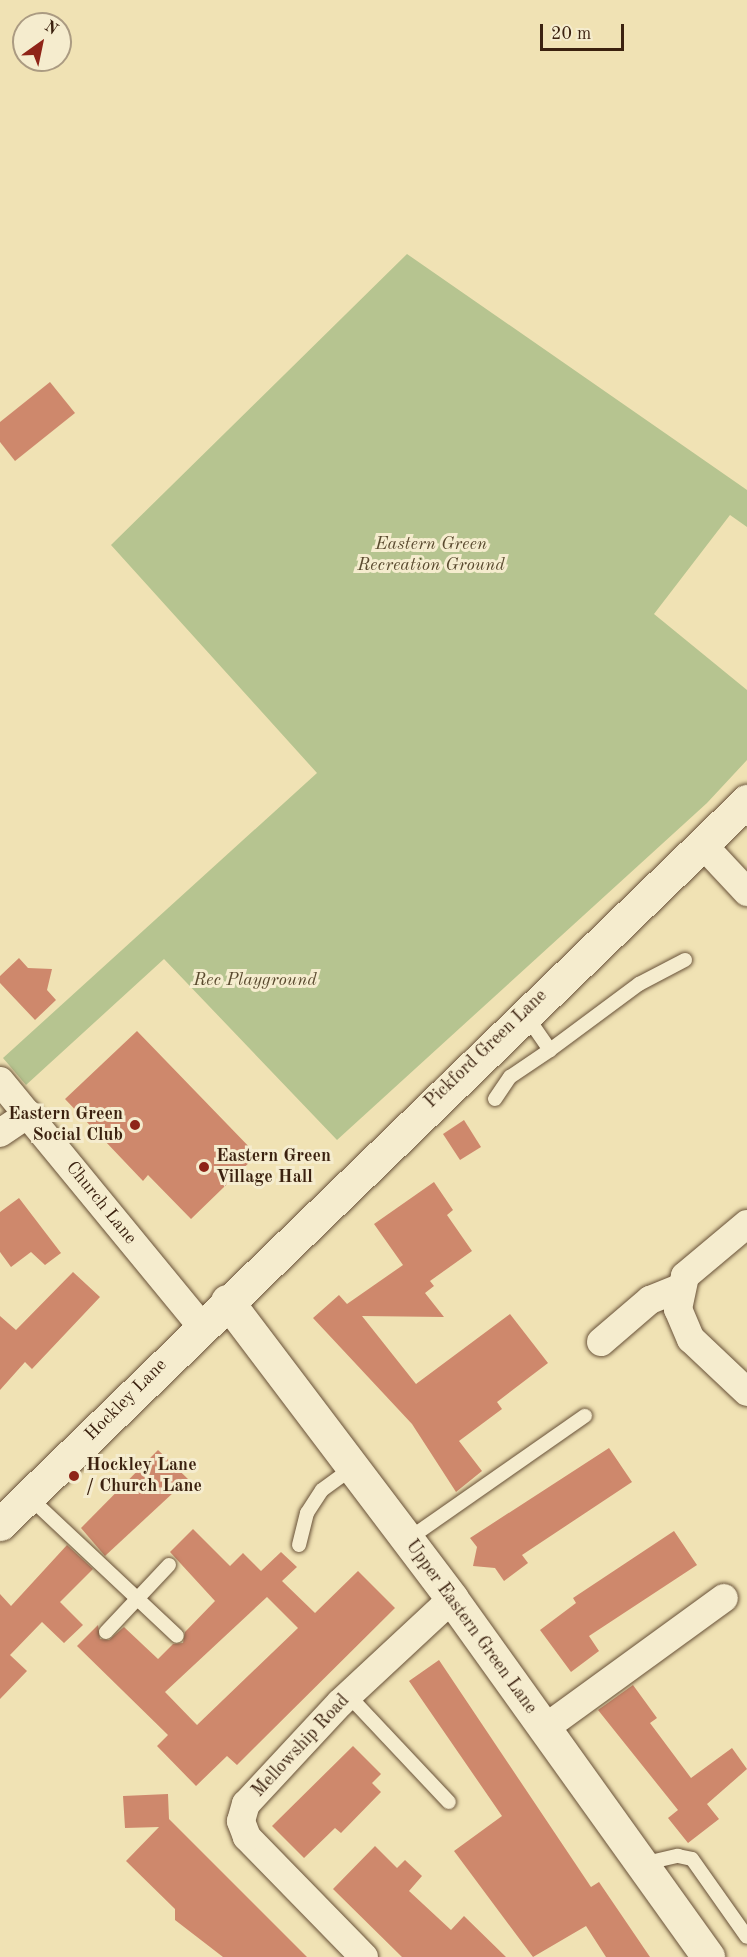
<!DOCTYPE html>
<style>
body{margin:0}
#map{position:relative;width:747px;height:1957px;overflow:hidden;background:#f0e2b4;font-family:"Old Standard TT",serif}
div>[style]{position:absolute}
.green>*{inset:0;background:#b6c490}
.building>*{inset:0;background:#ce886c}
.roads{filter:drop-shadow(0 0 2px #685138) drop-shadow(0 0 2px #685138)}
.lane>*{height:14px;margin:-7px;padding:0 7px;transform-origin:7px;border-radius:7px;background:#f5ecce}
.street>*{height:28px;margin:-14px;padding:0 14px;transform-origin:14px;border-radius:14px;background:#f5ecce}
.secondary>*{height:33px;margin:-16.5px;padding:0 16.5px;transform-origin:16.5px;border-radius:16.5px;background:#f5ecce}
.dots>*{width:16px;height:16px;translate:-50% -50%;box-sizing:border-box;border:3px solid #f5ecce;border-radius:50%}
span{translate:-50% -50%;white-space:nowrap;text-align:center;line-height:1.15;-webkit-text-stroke:6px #f5ecce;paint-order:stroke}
.park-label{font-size:18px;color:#5a4a2f;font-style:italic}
.street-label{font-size:18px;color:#3b210f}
.poi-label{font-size:18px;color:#3b210f;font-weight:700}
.right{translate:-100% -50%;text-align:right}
.left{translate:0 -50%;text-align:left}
.north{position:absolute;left:12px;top:12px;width:60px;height:60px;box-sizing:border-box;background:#f5ecce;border:2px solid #ab9b82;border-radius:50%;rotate:33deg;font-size:16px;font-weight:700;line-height:24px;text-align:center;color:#3b210f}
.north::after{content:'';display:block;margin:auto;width:21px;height:27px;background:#8f2418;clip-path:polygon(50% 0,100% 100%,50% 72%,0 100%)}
.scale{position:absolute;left:540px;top:24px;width:84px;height:27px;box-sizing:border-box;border:3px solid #3b210f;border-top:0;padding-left:8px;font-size:18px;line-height:21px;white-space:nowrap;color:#3b210f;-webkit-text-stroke:4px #f5ecce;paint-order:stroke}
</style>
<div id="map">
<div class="green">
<div style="clip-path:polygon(407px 254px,747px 490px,747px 527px,730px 515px,654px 614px,747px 690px,747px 760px,707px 803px,337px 1140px,164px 959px,26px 1085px,3px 1058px,317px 773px,111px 545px)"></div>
</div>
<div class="building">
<div style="clip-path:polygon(50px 382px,75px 413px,15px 461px,0 442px,0 422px)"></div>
<div style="clip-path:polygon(19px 958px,28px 968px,52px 969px,47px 990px,56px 1000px,35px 1020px,0 983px,0 976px)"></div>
<div style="clip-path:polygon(137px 1031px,257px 1155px,191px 1219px,148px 1175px,143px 1181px,65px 1099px)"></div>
<div style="clip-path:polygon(464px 1120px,481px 1147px,460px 1160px,443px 1134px)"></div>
<div style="clip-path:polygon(434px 1182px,453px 1210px,447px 1215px,472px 1251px,430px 1281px,434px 1286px,425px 1293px,444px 1317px,362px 1316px,416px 1384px,510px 1314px,548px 1363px,497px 1402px,502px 1409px,459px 1441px,482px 1471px,456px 1492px,412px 1424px,313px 1318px,339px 1295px,347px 1304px,403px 1265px,374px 1224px)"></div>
<div style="clip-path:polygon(19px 1198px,61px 1253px,45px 1265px,31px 1252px,11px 1267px,0 1252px,0 1212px)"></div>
<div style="clip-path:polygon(73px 1272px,100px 1297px,32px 1369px,25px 1362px,0 1390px,0 1316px,16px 1330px)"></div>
<div style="clip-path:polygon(609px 1448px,632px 1482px,522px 1555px,528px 1563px,504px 1581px,495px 1568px,473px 1566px,477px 1547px,470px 1538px)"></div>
<div style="clip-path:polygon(158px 1450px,188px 1479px,105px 1556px,81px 1528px)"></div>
<div style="clip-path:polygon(evenodd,193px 1529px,230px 1566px,243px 1553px,261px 1571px,281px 1552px,297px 1567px,282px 1581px,315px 1613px,358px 1571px,395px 1608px,237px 1765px,227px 1756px,196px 1786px,157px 1746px,168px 1735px,77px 1646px,98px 1625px,100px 1639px,109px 1640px,124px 1627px,158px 1659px,173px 1644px,183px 1643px,185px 1632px,215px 1601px,170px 1552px,193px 1529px,267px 1597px,298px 1628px,197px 1725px,165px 1692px,267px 1597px)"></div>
<div style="clip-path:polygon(674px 1531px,697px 1565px,589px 1636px,599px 1651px,571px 1672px,540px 1630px,576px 1603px,573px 1598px)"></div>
<div style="clip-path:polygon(67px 1545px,93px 1569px,60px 1602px,83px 1625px,64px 1643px,42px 1622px,10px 1655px,27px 1671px,0 1699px,0 1594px,11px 1606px)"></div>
<div style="clip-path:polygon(439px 1660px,591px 1887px,599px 1882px,650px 1957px,606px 1957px,586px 1926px,533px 1957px,454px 1851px,502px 1816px,409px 1681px)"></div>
<div style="clip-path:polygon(633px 1685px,657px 1718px,650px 1723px,691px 1778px,732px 1748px,747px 1769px,707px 1804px,719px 1819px,688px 1843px,668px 1818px,678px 1810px,598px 1710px)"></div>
<div style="clip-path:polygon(353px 1746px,381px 1774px,372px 1783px,381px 1792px,341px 1833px,335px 1828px,304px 1858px,272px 1826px)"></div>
<div style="clip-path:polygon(168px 1794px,169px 1819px,307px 1957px,223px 1957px,175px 1920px,175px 1909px,126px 1861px,159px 1827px,125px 1828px,123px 1796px)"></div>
<div style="clip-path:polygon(375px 1846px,397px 1868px,405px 1860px,422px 1876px,409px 1891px,451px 1930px,464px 1916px,506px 1957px,402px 1957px,333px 1889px)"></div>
</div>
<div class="roads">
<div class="lane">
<div style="left:525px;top:1014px;width:44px;rotate:55.2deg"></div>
<div style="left:550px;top:1050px;width:111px;rotate:-36.6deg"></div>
<div style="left:639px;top:984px;width:52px;rotate:-27.6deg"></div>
<div style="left:495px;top:1099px;width:27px;rotate:-56deg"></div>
<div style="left:510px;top:1077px;width:48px;rotate:-34deg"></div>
<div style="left:28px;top:1496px;width:204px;rotate:43.2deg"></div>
<div style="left:407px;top:1540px;width:217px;rotate:-34.9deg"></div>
<div style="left:299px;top:1545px;width:33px;rotate:-76deg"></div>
<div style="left:307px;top:1513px;width:27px;rotate:-57deg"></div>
<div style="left:322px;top:1490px;width:37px;rotate:-36deg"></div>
<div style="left:106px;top:1632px;width:92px;rotate:-46.8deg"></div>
<div style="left:348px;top:1695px;width:147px;rotate:46.7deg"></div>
<div style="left:642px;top:1864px;width:37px;rotate:-13deg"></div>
<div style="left:678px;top:1856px;width:14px;rotate:12deg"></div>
<div style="left:692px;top:1859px;width:95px;rotate:54.8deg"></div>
</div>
<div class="street">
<div style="left:704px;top:846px;width:63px;rotate:46.9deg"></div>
<div style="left:0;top:1081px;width:317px;rotate:50.6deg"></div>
<div style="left:0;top:1133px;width:34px;rotate:-34deg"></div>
<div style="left:747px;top:1224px;width:81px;rotate:140deg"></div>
<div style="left:685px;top:1276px;width:34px;rotate:102deg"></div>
<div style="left:678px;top:1309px;width:33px;rotate:67deg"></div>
<div style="left:691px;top:1339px;width:77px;rotate:43.4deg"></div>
<div style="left:601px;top:1342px;width:65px;rotate:-40.6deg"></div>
<div style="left:650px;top:1300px;width:32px;rotate:-22deg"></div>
<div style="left:545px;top:1728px;width:221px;rotate:-36deg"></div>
<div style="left:364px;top:1957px;width:168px;rotate:-134.3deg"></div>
<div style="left:247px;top:1837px;width:17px;rotate:-111deg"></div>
<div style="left:241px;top:1821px;width:18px;rotate:-74deg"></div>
<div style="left:246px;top:1804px;width:138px;rotate:-47.1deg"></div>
<div style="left:340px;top:1703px;width:153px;rotate:-42.9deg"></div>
</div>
<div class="secondary">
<div style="left:227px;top:1301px;width:373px;rotate:52.9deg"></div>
<div style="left:452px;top:1599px;width:440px;rotate:54.4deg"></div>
<div style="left:0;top:1524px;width:1040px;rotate:-44.06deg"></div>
</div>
</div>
<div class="dots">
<div style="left:135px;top:1125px;background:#8f2418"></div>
<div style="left:204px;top:1167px;background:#8f2418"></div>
<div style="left:74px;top:1476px;background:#8f2418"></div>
</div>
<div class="park-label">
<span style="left:431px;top:555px">Eastern Green<br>Recreation Ground</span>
<span style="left:255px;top:980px">Rec Playground</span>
</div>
<div class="street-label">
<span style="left:486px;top:1049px;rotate:-44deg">Pickford Green Lane</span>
<span style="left:101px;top:1203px;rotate:51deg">Church Lane</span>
<span style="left:126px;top:1400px;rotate:-45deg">Hockley Lane</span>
<span style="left:471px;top:1627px;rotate:54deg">Upper Eastern Green Lane</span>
<span style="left:301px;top:1746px;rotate:-47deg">Mellowship Road</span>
</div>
<div class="poi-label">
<span class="right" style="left:123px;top:1125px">Eastern Green<br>Social Club</span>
<span class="left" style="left:216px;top:1167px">Eastern Green<br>Village Hall</span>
<span class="left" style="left:86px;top:1476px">Hockley Lane<br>/ Church Lane</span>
</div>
<div class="north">N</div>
<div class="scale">20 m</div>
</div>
